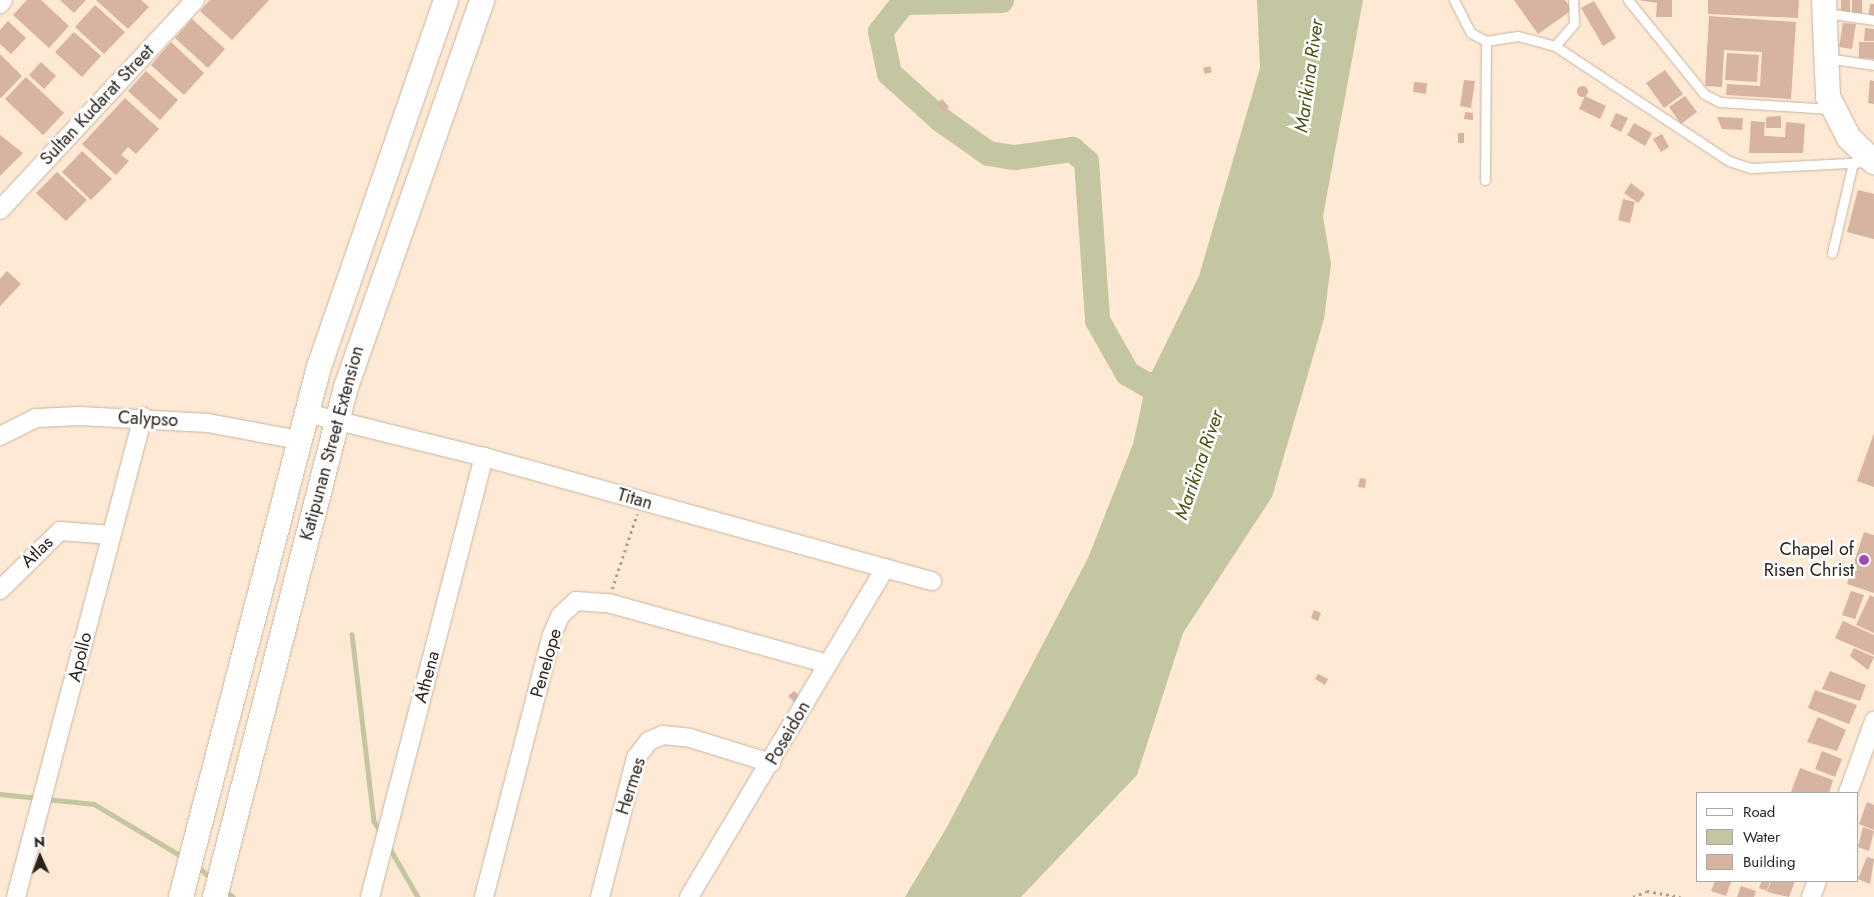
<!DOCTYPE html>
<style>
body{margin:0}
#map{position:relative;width:1874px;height:897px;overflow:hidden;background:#fee9d4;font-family:Jost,sans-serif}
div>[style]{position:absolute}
.water>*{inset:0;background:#c4c6a1}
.stream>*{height:4.5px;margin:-2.25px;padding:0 2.25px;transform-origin:2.25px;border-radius:2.25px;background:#c4c6a1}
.river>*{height:25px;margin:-12.5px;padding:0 12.5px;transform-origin:12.5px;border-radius:12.5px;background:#c4c6a1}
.building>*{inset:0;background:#d7b3a1}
.round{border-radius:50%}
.path>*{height:2.5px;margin-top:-1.25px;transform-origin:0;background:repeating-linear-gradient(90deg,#ae9e8e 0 2.5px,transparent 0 6.5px)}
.roads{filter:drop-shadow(0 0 1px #c8b4a0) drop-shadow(0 0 1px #c8b4a0)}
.lane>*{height:9px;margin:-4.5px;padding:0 4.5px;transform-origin:4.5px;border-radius:4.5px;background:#fff}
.street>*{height:18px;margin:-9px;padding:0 9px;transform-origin:9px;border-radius:9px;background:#fff}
.secondary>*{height:24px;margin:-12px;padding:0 12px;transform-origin:12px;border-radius:12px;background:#fff}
.dots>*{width:14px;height:14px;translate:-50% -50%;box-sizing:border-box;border:2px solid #fff;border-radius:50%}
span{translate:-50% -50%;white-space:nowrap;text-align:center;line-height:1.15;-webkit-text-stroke:5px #fff;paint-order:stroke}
.street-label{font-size:18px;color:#2b231b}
.poi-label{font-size:18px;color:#2b231b}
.right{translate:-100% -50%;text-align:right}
.water-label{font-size:19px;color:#4f5014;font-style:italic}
.legend{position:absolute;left:1696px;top:792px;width:162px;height:90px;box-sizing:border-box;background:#fff;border:1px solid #aaa7a4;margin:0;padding:6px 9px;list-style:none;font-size:15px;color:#2b231b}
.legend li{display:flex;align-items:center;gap:10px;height:25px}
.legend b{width:25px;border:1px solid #aaa7a4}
.north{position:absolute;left:15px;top:832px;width:50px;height:50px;-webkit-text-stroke:4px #fff;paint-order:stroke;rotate:358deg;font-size:14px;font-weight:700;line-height:20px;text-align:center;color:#2b231b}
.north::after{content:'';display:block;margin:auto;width:18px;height:22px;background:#2b231b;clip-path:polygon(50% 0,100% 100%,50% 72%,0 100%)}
</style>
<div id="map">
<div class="water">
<div style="clip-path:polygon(1257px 0,1363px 0,1323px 216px,1331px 264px,1324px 319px,1272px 497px,1183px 633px,1137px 775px,1021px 897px,905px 897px,947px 827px,1088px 558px,1133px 444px,1146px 384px,1199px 276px,1260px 68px)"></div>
</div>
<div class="stream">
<div style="left:352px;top:634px;width:188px;rotate:83.3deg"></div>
<div style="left:374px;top:821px;width:13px;rotate:58deg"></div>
<div style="left:0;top:794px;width:38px;rotate:6deg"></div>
<div style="left:46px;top:799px;width:48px;rotate:5.9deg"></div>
<div style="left:94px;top:804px;width:104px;rotate:30.8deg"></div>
<div style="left:388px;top:845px;width:60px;rotate:60deg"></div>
<div style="left:196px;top:865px;width:20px;rotate:41deg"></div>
<div style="left:225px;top:890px;width:11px;rotate:41deg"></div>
</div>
<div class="river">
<div style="left:1001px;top:0;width:98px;rotate:178.8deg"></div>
<div style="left:903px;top:2px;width:37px;rotate:128deg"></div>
<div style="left:880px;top:31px;width:43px;rotate:77.9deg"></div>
<div style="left:889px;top:73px;width:69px;rotate:42deg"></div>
<div style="left:940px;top:119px;width:59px;rotate:35.3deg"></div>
<div style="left:988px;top:153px;width:26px;rotate:9deg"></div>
<div style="left:1014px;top:157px;width:59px;rotate:-7.9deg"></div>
<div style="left:1072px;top:149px;width:18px;rotate:41deg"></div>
<div style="left:1086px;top:161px;width:159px;rotate:86deg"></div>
<div style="left:1097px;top:320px;width:61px;rotate:60.5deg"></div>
<div style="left:1127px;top:373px;width:22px;rotate:30deg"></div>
<div style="left:1146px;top:384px;width:34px;rotate:2deg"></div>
</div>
<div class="building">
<div style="clip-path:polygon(27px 0,41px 0,69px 26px,49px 48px,13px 15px)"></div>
<div style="clip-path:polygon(60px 0,86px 0,74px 13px)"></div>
<div style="clip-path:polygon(96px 0,141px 0,149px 7px,128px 29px)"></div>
<div style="clip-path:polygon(210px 0,269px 0,232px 40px,200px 11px)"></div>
<div style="clip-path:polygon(1514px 0,1565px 0,1572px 10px,1538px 34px)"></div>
<div style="clip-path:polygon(1638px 0,1672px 0,1672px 17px,1656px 17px,1657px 3px)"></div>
<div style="clip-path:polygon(1708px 0,1799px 0,1798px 18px,1708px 14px)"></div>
<div style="clip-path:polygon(1841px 0,1850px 0,1850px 14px,1841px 14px)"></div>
<div style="clip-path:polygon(1852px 0,1862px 0,1862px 13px,1852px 13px)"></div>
<div style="clip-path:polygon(1594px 1px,1616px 38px,1603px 46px,1581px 8px)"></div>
<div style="clip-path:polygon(1870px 4px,1874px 4px,1874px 18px,1868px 18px)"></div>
<div style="clip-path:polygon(95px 5px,125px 32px,104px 54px,75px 27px)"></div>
<div style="clip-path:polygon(1709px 16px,1796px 22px,1791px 99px,1726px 95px,1727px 84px,1760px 86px,1762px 52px,1724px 50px,1722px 87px,1705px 86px)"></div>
<div style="clip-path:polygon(192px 19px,225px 49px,208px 68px,175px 38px)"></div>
<div style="clip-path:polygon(8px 21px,26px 38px,11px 54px,0 44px,0 30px)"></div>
<div style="clip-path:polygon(1843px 23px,1856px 24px,1852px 49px,1839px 47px)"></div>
<div style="clip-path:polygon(1865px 28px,1874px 29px,1874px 41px,1864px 41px)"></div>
<div style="clip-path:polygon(74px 32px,101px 56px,82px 77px,55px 52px)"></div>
<div style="clip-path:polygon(171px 42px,204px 73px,184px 95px,151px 65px)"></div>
<div style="clip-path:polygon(1859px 42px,1874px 42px,1874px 59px,1859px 58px)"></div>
<div style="clip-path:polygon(1727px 53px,1759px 55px,1757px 82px,1725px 80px)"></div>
<div style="clip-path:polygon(0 54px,22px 76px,1px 98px,0 97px)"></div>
<div style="clip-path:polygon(41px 62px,56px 76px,44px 89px,29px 75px)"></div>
<div style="clip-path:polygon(1210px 66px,1212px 72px,1205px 74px,1203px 68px)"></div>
<div style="clip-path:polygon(1665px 70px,1683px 94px,1664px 108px,1646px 83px)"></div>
<div style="clip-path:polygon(146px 71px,178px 100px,160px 120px,128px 91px)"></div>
<div style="clip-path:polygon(26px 77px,64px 113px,43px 135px,5px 99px)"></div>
<div style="clip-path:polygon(1464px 80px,1475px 81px,1471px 108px,1460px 106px)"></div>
<div style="clip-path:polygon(1870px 80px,1874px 81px,1874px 104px,1868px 103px)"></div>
<div style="clip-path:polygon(1414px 82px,1427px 83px,1426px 94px,1413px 92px)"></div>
<div class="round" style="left:1576.5px;top:85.5px;width:11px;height:11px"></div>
<div style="clip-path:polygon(1585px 96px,1606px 106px,1600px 119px,1579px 109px)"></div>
<div style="clip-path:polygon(1685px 96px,1697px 112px,1681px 124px,1669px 107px)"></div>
<div style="clip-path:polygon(125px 98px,159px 129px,136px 154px,128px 147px,121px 155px,129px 161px,116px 175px,82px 144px)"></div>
<div style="clip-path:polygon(942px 99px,949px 107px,943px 112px,937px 104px)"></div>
<div style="clip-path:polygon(1465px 112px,1473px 113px,1473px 120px,1464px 119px)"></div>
<div style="clip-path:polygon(1616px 113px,1628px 118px,1621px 132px,1610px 126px)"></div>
<div style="clip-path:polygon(1781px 116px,1781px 128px,1766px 128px,1766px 117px)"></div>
<div style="clip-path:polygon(1717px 117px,1743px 118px,1742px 130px,1722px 129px)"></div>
<div style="clip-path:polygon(1751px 121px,1765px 122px,1764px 136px,1785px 137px,1786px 122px,1805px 124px,1803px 153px,1749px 153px)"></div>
<div style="clip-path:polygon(1634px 123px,1652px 133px,1645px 146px,1627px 135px)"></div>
<div style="clip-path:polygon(1458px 133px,1464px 133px,1464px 143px,1458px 143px)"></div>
<div style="clip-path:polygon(1662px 134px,1669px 147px,1661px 152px,1653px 139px)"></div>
<div style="clip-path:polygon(0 135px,23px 153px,0 176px)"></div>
<div style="clip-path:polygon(82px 151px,112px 179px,91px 200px,62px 172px)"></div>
<div style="clip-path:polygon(57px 172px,87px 200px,66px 221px,36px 193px)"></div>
<div style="clip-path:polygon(1631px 183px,1645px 194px,1638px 203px,1624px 193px)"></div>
<div style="clip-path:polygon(1858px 190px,1874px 194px,1874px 239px,1847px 232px)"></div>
<div style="clip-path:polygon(1623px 199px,1635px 202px,1630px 223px,1618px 220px)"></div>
<div style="clip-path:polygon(7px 271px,21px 284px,0 306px,0 279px)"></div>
<div style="clip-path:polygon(1874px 433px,1874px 487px,1857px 481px)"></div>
<div style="clip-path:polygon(1360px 478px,1366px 479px,1365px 488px,1358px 487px)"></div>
<div style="clip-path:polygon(1864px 532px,1874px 535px,1874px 593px,1847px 584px)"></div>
<div style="clip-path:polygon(1851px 591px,1864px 595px,1855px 619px,1842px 615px)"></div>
<div style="clip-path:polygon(1870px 595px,1874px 597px,1874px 633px,1856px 625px)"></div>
<div style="clip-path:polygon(1314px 610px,1321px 613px,1318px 621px,1311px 618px)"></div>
<div style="clip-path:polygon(1843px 621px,1874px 635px,1874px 655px,1835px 638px)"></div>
<div style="clip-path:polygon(1854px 648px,1874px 657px,1868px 670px,1850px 656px)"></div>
<div style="clip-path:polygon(1830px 671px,1866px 685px,1860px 701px,1822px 689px)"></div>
<div style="clip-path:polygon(1318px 674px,1328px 679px,1325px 685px,1315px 679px)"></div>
<div style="clip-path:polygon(1815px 690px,1857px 705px,1849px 724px,1808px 708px)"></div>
<div style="clip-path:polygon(794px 691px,800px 696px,794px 702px,788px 696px)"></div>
<div style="clip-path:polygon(1818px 717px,1846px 730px,1837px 751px,1807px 742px)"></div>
<div style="clip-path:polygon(1822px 751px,1842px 759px,1835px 777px,1815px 769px)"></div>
<div style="clip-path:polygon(1800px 768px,1833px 780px,1829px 793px,1791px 792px)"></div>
<div style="clip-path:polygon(1867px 802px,1874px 805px,1874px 830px,1859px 824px)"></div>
<div style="clip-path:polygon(1863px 827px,1874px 831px,1869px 851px,1858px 847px)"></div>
<div style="clip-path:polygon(1867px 857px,1874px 859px,1870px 884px,1858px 879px)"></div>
<div style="clip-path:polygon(1715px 881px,1731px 882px,1726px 896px,1711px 891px)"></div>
<div style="clip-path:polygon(1762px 881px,1770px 881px,1767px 891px,1759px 888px)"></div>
<div style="clip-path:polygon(1771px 881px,1795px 881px,1789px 897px,1767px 892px)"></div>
<div style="clip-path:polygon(1741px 886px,1756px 891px,1754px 897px,1737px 897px)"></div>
</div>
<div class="path">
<div style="left:612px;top:589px;width:79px;rotate:-71.6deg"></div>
<div style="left:1633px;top:897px;width:15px;rotate:-23deg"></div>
<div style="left:1647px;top:891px;width:34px;rotate:10deg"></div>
</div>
<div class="roads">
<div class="lane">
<div style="left:1454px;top:0;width:37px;rotate:63deg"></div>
<div style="left:1471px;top:33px;width:17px;rotate:28deg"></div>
<div style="left:1486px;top:41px;width:32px;rotate:-9deg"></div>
<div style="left:1518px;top:36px;width:38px;rotate:15deg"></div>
<div style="left:1555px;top:46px;width:209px;rotate:33.5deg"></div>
<div style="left:1729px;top:161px;width:23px;rotate:18deg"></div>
<div style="left:1751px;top:168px;width:118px;rotate:-2.9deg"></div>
<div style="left:1628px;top:0;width:121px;rotate:51deg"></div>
<div style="left:1704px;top:94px;width:18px;rotate:27deg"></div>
<div style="left:1720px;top:102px;width:111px;rotate:3.6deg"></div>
<div style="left:1826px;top:13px;width:49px;rotate:8.3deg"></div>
<div style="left:1555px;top:46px;width:30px;rotate:-50deg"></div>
<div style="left:1574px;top:23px;width:23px;rotate:-92deg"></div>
<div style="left:1827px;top:58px;width:48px;rotate:8.5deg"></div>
<div style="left:1485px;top:180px;width:139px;rotate:-89.6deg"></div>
<div style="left:1832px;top:253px;width:92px;rotate:-76.9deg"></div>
</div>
<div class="street">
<div style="left:0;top:4px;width:5px;rotate:-53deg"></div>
<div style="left:0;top:210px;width:287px;rotate:-47.1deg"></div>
<div style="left:306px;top:413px;width:183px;rotate:13.9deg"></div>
<div style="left:484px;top:457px;width:465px;rotate:15.5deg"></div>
<div style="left:0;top:436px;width:40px;rotate:-26.6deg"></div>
<div style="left:36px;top:418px;width:44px;rotate:-2.6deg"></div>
<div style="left:80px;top:416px;width:128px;rotate:3.1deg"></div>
<div style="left:208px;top:423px;width:93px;rotate:10.6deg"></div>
<div style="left:0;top:590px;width:84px;rotate:-44.5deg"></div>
<div style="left:60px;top:531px;width:51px;rotate:4.5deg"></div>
<div style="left:1848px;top:793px;width:77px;rotate:-70.1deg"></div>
<div style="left:16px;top:897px;width:497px;rotate:-75.2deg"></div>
<div style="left:370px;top:897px;width:455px;rotate:-75.5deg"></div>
<div style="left:484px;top:897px;width:271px;rotate:-75.5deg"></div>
<div style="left:552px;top:635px;width:21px;rotate:-67deg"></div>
<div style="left:560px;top:616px;width:22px;rotate:-43deg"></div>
<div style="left:576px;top:601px;width:32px;rotate:4deg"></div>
<div style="left:608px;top:603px;width:228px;rotate:15.5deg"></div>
<div style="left:600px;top:897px;width:144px;rotate:-75.5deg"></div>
<div style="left:636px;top:758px;width:21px;rotate:-53deg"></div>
<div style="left:649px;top:741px;width:15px;rotate:-23deg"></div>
<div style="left:663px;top:735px;width:27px;rotate:6deg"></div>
<div style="left:690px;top:738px;width:85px;rotate:17.2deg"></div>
<div style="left:689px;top:897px;width:383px;rotate:-59.2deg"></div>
<div style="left:1811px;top:897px;width:17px;rotate:-69deg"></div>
</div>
<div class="secondary">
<div style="left:1824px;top:0;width:97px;rotate:87.6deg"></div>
<div style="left:1828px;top:97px;width:46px;rotate:62.9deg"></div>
<div style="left:1849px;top:138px;width:35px;rotate:44deg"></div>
<div style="left:181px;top:897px;width:548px;rotate:-75.41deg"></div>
<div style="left:319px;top:367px;width:388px;rotate:-70.9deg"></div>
<div style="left:215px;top:897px;width:527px;rotate:-75.59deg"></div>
<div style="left:346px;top:387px;width:410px;rotate:-70.6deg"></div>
</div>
</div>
<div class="dots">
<div style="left:1864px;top:560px;background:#a349b5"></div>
</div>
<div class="street-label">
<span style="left:97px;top:105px;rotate:-47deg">Sultan Kudarat Street</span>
<span style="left:148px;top:419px;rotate:3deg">Calypso</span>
<span style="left:332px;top:443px;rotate:-75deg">Katipunan Street Extension</span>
<span style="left:635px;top:499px;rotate:16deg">Titan</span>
<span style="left:37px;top:552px;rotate:-44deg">Atlas</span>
<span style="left:80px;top:657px;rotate:-76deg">Apollo</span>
<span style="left:546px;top:663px;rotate:-74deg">Penelope</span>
<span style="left:427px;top:677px;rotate:-75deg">Athena</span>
<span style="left:788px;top:733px;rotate:-60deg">Poseidon</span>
<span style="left:631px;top:786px;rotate:-72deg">Hermes</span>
</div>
<div class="poi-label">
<span class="right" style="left:1854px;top:560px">Chapel of<br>Risen Christ</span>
</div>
<div class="water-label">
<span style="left:1309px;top:76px;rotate:-82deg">Marikina River</span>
<span style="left:1199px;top:465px;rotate:-71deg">Marikina River</span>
</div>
<ul class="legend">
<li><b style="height:6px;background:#fff"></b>Road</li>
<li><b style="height:14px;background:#c4c6a1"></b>Water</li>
<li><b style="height:14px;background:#d7b3a1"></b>Building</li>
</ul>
<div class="north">N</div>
</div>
